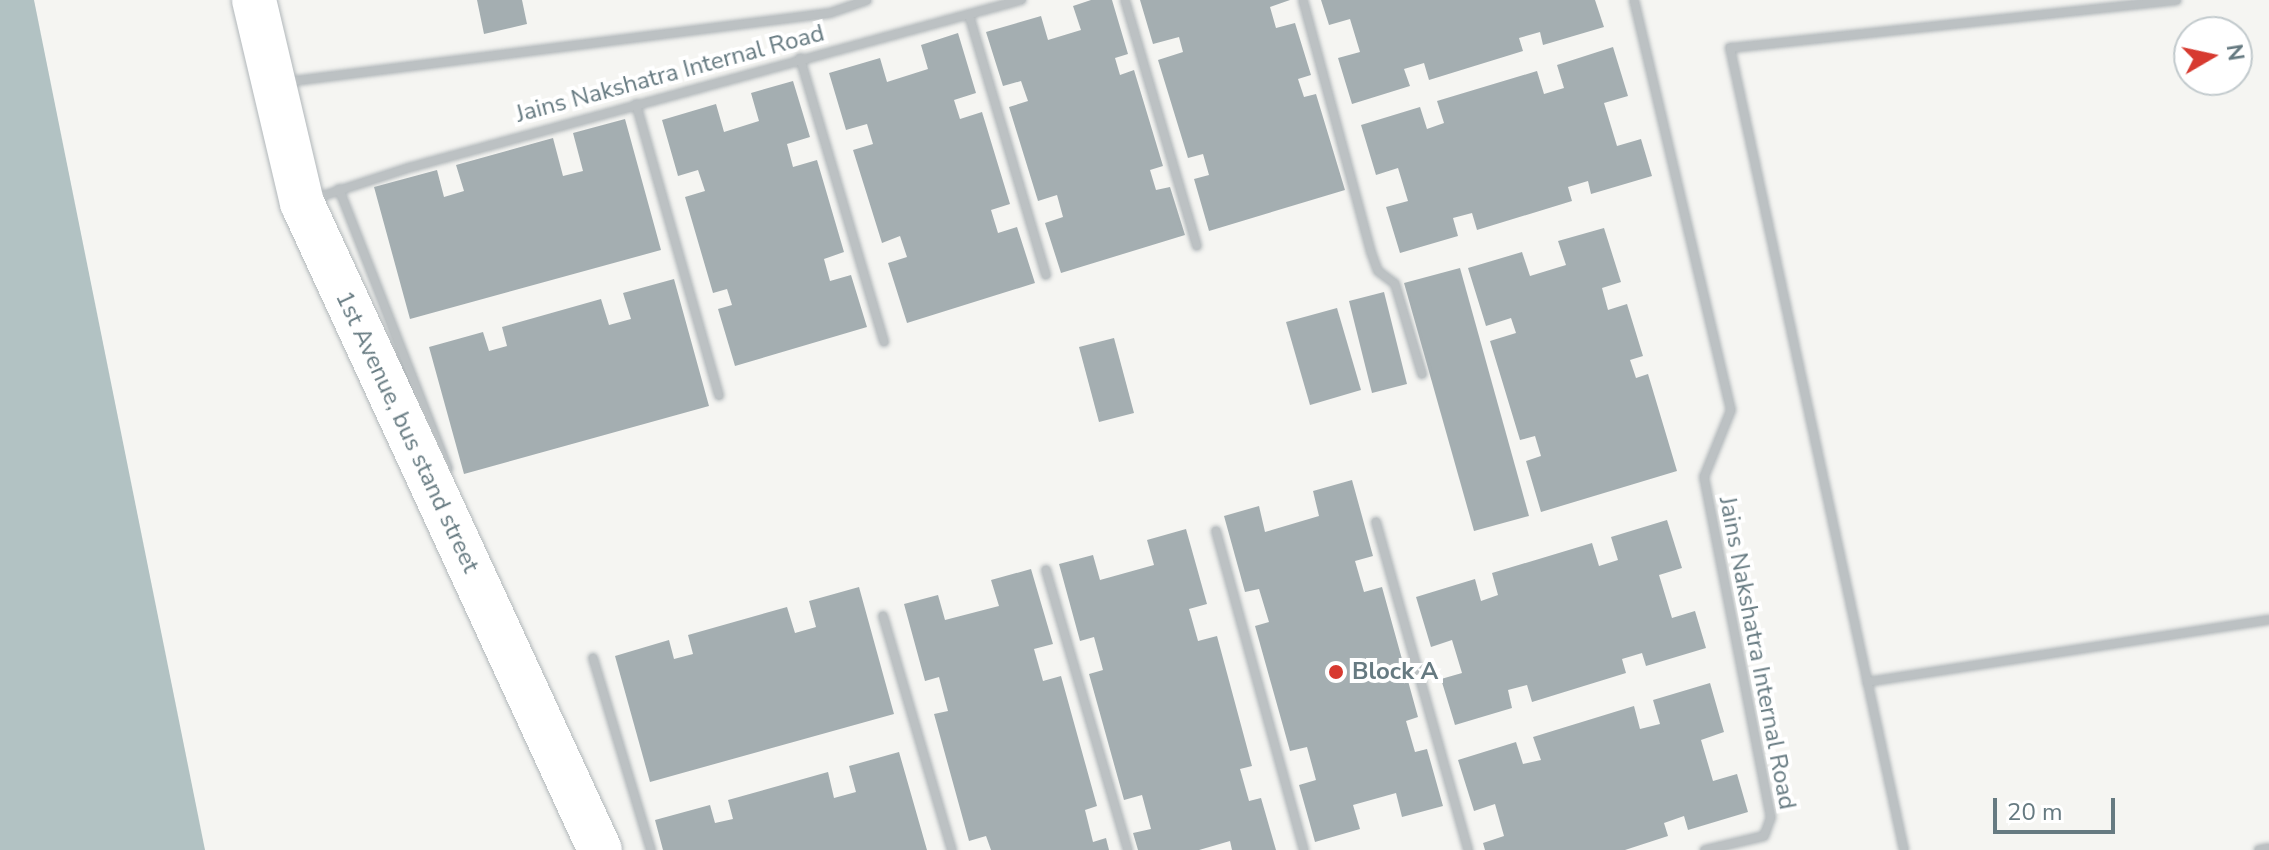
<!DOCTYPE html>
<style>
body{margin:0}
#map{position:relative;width:2269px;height:850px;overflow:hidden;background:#f5f5f2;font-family:"Nunito Sans",sans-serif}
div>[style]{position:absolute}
.water>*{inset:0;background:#b2c2c3}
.building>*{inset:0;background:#a4aeb1}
.roads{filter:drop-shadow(0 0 2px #b1b7ba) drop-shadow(0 0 2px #b1b7ba)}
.street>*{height:8px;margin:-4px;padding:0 4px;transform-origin:4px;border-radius:4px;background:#bcc1c3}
.secondary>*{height:44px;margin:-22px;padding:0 22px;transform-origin:22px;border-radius:22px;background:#fff}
.dots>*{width:22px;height:22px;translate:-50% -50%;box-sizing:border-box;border:4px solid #fff;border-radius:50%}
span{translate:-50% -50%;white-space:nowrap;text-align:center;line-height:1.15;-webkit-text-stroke:8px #fff;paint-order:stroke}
.street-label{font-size:24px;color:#667a81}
.poi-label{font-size:24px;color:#667a81;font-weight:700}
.left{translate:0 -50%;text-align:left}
.north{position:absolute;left:2173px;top:16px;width:80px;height:80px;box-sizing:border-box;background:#fff;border:2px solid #c2cacd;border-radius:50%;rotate:81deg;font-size:22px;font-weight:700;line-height:32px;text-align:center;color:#667a81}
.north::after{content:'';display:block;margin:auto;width:28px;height:36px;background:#d73a30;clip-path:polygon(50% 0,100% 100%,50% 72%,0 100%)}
.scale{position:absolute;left:1993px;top:798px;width:122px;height:36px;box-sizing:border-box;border:4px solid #667a81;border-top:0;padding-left:10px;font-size:24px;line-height:28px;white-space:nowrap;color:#667a81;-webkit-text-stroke:6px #fff;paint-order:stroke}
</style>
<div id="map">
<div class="water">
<div style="clip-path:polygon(0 0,34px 0,205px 850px,0 850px)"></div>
</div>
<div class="building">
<div style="clip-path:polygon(477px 0,522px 0,527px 24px,484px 34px)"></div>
<div style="clip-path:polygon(1091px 0,1112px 0,1128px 54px,1115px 58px,1120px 75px,1134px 70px,1163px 166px,1150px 170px,1156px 190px,1170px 187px,1185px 235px,1061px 273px,1045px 223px,1063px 217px,1057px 195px,1038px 201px,1009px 107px,1028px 101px,1021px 81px,1003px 86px,986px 32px,1041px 16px,1048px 40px,1081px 30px,1073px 6px)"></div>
<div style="clip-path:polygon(1140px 0,1290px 0,1270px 7px,1276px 28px,1295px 23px,1311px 75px,1298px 79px,1304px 97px,1316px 94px,1345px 190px,1209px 231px,1194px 179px,1209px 175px,1203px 154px,1188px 158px,1158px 60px,1183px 52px,1179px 37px,1153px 44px)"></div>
<div style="clip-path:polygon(1321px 0,1595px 0,1604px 27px,1543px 45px,1540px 32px,1519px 38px,1523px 51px,1429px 80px,1424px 63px,1404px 69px,1410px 86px,1352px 104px,1338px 58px,1360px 52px,1350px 19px,1329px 25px)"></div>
<div style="clip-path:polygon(958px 33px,976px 93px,954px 100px,960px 119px,982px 112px,1010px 204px,991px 210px,998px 233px,1017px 227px,1035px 283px,907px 323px,888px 263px,907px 257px,900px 236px,882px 243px,853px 150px,873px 144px,867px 124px,846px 130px,829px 73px,880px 58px,887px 82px,928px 69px,921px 45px)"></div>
<div style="clip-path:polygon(1613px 47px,1628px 96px,1604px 103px,1617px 146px,1641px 139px,1652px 176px,1591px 194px,1588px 181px,1568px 187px,1572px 201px,1477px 230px,1472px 213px,1453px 218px,1458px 236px,1400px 253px,1386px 207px,1408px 201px,1398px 168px,1376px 175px,1361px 125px,1420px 107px,1427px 129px,1444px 123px,1437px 101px,1537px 71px,1544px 94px,1564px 88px,1557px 65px)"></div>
<div style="clip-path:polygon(793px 81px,810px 137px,787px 144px,793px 167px,817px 160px,844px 252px,824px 259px,830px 281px,851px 275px,867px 327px,735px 366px,718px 309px,732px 305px,727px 289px,713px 293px,685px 197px,705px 191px,698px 170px,678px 176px,662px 120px,716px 104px,724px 132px,759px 121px,751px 93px)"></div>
<div style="clip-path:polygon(625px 119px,661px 250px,410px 319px,374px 187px,437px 170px,444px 197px,464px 191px,456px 165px,553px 138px,563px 176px,583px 171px,573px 133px)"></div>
<div style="clip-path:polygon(1604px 228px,1621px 282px,1602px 288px,1608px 310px,1627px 304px,1643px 356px,1630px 360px,1636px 378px,1648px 374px,1677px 471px,1541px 512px,1526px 461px,1541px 456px,1535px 436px,1520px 440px,1490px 341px,1516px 333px,1511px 318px,1486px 326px,1468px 268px,1522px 252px,1530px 276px,1566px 265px,1558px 241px)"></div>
<div style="clip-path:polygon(1460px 268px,1529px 516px,1474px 531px,1404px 283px)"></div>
<div style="clip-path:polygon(674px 279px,709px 406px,464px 474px,429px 347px,483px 332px,489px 351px,507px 346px,502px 327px,601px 299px,609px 325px,631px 319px,623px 293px)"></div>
<div style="clip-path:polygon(1384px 292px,1407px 384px,1372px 393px,1349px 301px)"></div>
<div style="clip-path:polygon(1337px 308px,1361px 390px,1310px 405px,1286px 322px)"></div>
<div style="clip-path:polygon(1114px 338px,1134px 413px,1099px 422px,1079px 347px)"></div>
<div style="clip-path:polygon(1352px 480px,1373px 556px,1355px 561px,1364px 592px,1382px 587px,1418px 717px,1406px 721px,1415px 752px,1427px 749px,1443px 806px,1402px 817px,1396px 793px,1353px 805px,1360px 829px,1315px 842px,1299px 785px,1316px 780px,1307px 747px,1290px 751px,1255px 626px,1269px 622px,1259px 589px,1245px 592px,1224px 516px,1259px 506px,1265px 532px,1319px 516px,1313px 491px)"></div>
<div style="clip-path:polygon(1667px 520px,1682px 568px,1659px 575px,1672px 618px,1695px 611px,1706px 648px,1646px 666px,1642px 653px,1622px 659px,1626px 673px,1532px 702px,1527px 685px,1508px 690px,1512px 708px,1455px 725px,1441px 679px,1462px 673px,1452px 640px,1431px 647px,1416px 597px,1475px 579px,1481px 601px,1498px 595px,1492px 573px,1592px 543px,1599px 566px,1618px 560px,1611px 537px)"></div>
<div style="clip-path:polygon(1186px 529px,1207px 604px,1189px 609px,1198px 641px,1217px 636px,1252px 766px,1240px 769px,1249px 801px,1261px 798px,1276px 850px,1232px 850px,1230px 841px,1199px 850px,1138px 850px,1133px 833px,1151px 829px,1142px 795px,1124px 800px,1089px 674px,1103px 670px,1094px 637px,1080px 641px,1059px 564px,1093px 555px,1100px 580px,1154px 565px,1147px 540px)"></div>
<div style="clip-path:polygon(1031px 569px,1053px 644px,1034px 649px,1043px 681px,1061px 676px,1097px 806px,1085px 810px,1093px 842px,1106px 838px,1109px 850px,991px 850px,986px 836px,969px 841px,934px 714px,948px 711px,939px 677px,925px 681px,904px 604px,938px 595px,945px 620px,999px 606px,991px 580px)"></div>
<div style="clip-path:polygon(859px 587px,894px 714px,650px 782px,615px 656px,669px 640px,674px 659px,693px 654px,688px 635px,787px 607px,795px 633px,816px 627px,809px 601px)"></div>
<div style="clip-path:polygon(1710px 683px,1724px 732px,1701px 740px,1713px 781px,1737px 774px,1748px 812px,1688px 830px,1684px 816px,1664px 823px,1668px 836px,1625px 850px,1485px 850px,1483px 843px,1504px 836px,1495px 804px,1474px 811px,1458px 760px,1516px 742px,1523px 764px,1541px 760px,1533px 737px,1634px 706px,1640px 729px,1660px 724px,1653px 700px)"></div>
<div style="clip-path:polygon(899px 752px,927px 850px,663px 850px,655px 820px,710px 805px,715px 823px,733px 819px,728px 800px,828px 772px,834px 798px,856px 792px,849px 766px)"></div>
</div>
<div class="roads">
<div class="street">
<div style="left:1125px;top:0;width:256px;rotate:73.7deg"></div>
<div style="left:1303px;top:0;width:261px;rotate:74.9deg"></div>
<div style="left:1371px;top:252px;width:20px;rotate:70deg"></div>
<div style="left:1378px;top:271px;width:21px;rotate:37deg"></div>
<div style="left:1395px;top:284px;width:94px;rotate:73.3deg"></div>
<div style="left:1634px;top:0;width:421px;rotate:76.7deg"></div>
<div style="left:1731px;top:410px;width:72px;rotate:111.9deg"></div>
<div style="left:1704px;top:477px;width:347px;rotate:78.9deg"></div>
<div style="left:1771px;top:817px;width:20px;rotate:110deg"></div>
<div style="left:1764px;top:836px;width:61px;rotate:166.7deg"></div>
<div style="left:969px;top:15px;width:271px;rotate:73.5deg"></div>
<div style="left:800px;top:58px;width:296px;rotate:73.5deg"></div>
<div style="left:286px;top:82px;width:548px;rotate:-7.23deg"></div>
<div style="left:830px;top:13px;width:39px;rotate:-19deg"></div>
<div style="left:636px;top:104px;width:303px;rotate:74.1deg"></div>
<div style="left:339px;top:189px;width:300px;rotate:68.7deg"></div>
<div style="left:313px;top:199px;width:100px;rotate:-18.1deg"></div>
<div style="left:408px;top:168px;width:636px;rotate:-15.33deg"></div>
<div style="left:1376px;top:522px;width:341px;rotate:74.3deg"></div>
<div style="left:1216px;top:531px;width:331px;rotate:74.6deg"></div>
<div style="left:1046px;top:570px;width:292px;rotate:73.7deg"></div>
<div style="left:883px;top:616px;width:244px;rotate:73.6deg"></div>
<div style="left:593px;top:658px;width:201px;rotate:73.2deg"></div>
<div style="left:1867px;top:682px;width:407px;rotate:-8.8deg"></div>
<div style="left:1904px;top:850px;width:821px;rotate:-102.24deg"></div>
<div style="left:1730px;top:48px;width:449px;rotate:-6.1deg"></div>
<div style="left:2259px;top:850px;width:10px;rotate:-11deg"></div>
</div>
<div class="secondary">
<div style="left:254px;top:0;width:209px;rotate:76.7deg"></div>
<div style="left:302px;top:203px;width:712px;rotate:65.27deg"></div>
</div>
</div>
<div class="dots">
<div style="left:1336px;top:672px;background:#d73a30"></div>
</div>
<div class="street-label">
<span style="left:670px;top:74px;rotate:-15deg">Jains Nakshatra Internal Road</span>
<span style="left:407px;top:432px;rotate:65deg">1st Avenue, bus stand street</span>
<span style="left:1757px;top:653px;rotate:79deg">Jains Nakshatra Internal Road</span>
</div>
<div class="poi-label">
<span class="left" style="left:1352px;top:672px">Block A</span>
</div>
<div class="north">N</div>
<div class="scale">20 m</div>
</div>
